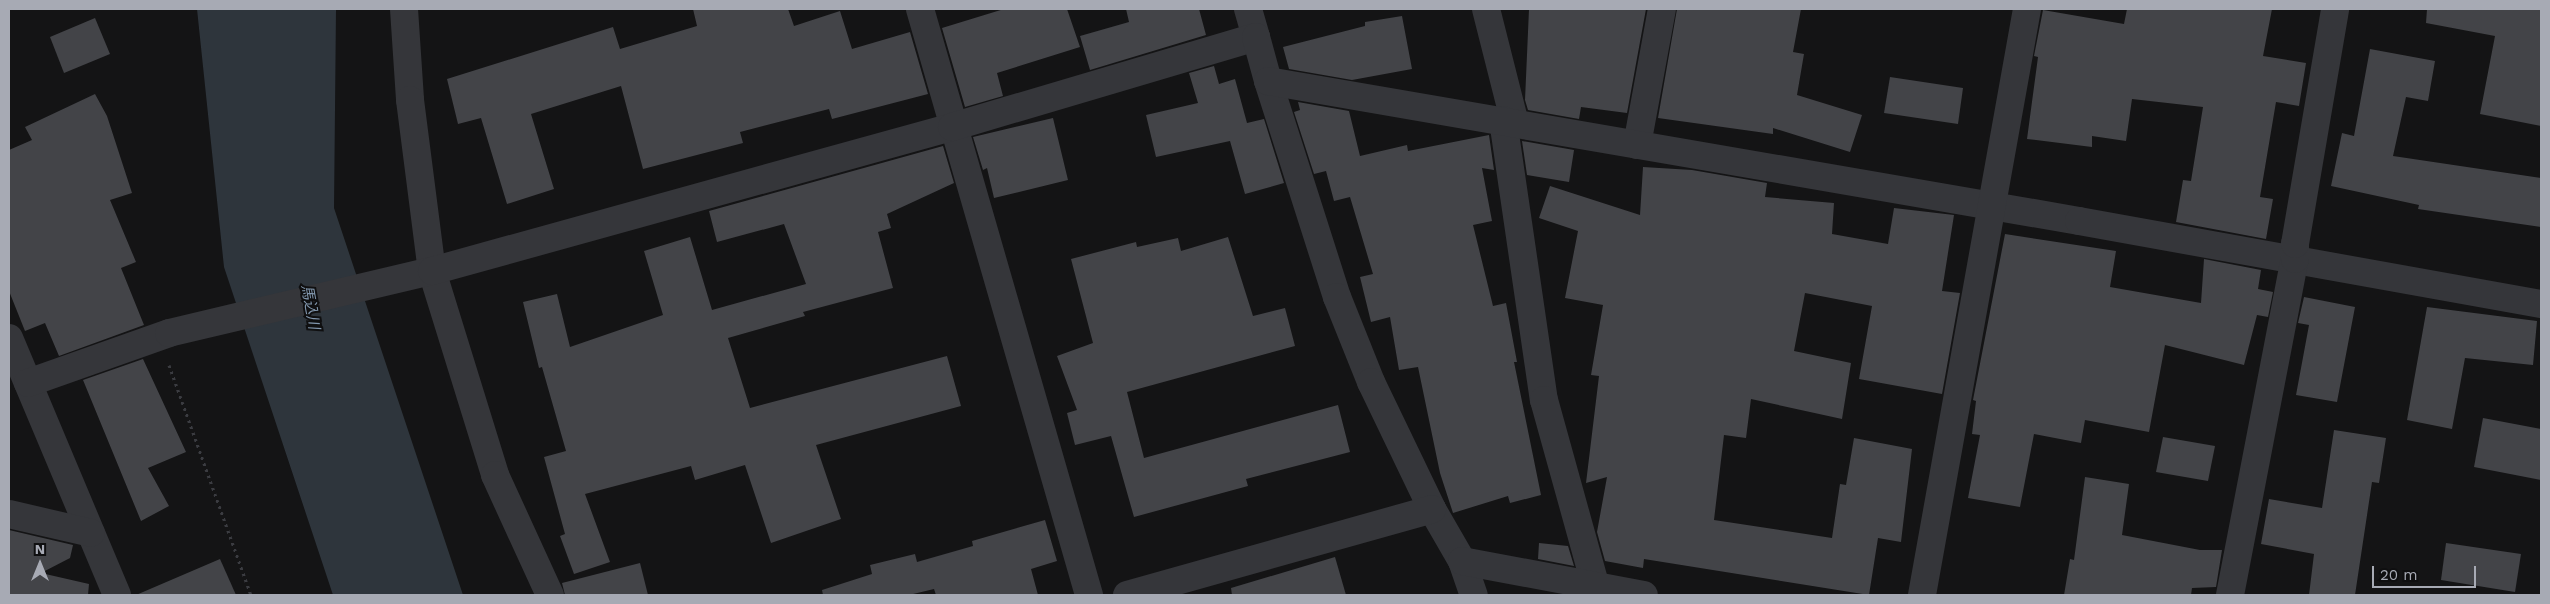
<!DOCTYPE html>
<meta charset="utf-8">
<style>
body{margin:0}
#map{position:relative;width:2550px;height:604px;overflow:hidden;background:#141415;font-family:"Work Sans","Noto Sans JP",sans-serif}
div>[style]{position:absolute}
.water>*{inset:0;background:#2e353c}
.building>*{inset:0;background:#434448}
.path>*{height:3px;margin-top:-1.5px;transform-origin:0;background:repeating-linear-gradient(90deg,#3b3c41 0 2.5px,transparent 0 6.5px)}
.minor>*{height:28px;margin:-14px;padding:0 14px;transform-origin:14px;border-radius:14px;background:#35363a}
span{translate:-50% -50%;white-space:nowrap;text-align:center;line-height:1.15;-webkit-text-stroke:4px #0f0f10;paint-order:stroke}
.water-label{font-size:15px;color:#8196ac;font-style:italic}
.frame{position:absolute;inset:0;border:10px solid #a7aab4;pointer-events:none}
.north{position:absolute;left:15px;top:539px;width:50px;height:50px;-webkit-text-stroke:4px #0f0f10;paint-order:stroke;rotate:0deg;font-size:14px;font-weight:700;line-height:20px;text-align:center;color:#a7aab4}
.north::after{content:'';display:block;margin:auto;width:18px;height:22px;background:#a7aab4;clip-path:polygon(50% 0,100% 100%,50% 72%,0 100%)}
.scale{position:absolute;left:2372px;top:566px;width:104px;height:22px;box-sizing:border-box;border:2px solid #a7aab4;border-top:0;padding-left:6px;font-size:15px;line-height:18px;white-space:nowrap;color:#a7aab4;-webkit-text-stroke:4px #0f0f10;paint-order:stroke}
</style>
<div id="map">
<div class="water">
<div style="clip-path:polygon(197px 9px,336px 9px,334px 208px,463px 595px,333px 595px,224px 267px)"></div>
</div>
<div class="building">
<div style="clip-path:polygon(693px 9px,788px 9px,794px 26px,840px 11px,852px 49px,910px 32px,928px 94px,832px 119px,829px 109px,740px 132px,743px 143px,643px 169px,621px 86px,531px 114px,554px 189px,507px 204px,481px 118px,458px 124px,447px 79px,613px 27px,620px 49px,697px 26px)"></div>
<div style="clip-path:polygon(1004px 9px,1067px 9px,1080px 47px,997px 73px,1003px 96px,965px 107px,942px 28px)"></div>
<div style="clip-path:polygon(1126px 9px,1199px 9px,1206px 35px,1090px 70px,1080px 36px,1129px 22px)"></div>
<div style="clip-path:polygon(1529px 9px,1646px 9px,1627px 113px,1581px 107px,1579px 119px,1528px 110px,1525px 100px)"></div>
<div style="clip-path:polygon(1677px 9px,1801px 9px,1793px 52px,1804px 54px,1797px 95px,1862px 115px,1850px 152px,1773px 128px,1773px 134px,1658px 118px)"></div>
<div style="clip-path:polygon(2127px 9px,2272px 9px,2263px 56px,2306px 63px,2299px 106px,2276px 102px,2260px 197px,2273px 199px,2266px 239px,2176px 222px,2183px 180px,2191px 181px,2203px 107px,2132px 99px,2126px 141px,2092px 136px,2092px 147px,2027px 139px,2038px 57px,2034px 56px,2043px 10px,2124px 24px)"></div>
<div style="clip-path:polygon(2427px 9px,2541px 9px,2541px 126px,2480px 114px,2495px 36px,2426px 23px)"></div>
<div style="clip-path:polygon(1402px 16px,1412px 69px,1352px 80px,1289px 69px,1283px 47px,1365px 26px,1365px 22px)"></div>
<div style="clip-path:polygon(95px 18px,110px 54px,64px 73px,50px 37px)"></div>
<div style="clip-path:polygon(2370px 49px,2435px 61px,2428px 101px,2406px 97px,2393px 156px,2541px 178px,2541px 227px,2418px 209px,2419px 205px,2331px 186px,2342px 133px,2354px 136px)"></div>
<div style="clip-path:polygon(1214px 66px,1219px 84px,1235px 79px,1247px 123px,1264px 119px,1284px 183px,1245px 194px,1230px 141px,1156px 157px,1146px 115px,1198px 103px,1189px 73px)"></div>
<div style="clip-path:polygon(1890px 77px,1963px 88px,1958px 124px,1884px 113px)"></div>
<div style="clip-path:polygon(95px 94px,107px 116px,132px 193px,110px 200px,136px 262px,121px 268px,144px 325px,59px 356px,45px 323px,25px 331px,9px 291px,9px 150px,32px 140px,25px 127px)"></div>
<div style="clip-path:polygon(1298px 102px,1349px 111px,1360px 156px,1407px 145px,1408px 151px,1489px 135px,1494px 170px,1482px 168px,1492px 221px,1473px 225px,1493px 306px,1506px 303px,1517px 362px,1514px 362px,1541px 495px,1510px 503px,1508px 496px,1453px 513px,1440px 473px,1418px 367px,1399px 370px,1390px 317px,1371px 322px,1360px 277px,1373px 274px,1350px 197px,1334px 201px,1326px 171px,1314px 174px,1294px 112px,1300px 110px)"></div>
<div style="clip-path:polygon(1053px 118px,1068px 180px,994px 198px,987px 168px,983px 170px,973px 137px)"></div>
<div style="clip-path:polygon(1522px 141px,1574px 150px,1569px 182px,1527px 175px)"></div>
<div style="clip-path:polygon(943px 146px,954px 183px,887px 214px,891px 228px,878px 232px,893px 288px,803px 312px,805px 316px,728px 338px,750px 408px,947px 356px,961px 406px,816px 445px,841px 519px,771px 543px,745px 465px,695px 480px,691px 466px,585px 494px,610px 562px,574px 574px,560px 536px,565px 534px,544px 457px,566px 451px,542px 367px,539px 368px,523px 302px,557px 294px,570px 347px,663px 315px,644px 251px,690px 237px,712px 310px,806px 284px,784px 224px,717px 242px,709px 211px)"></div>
<div style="clip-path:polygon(1643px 167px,1692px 170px,1767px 183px,1765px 197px,1834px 203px,1832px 234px,1888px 244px,1894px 208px,1954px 215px,1942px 291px,1960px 293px,1942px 394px,1859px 379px,1872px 306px,1805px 293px,1794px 351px,1851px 363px,1842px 419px,1751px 399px,1746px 438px,1724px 435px,1714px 520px,1832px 538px,1840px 484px,1846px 485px,1854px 438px,1912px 449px,1901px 542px,1878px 538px,1869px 595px,1644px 559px,1643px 568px,1605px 561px,1597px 532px,1607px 477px,1586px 483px,1599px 376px,1591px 375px,1603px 305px,1565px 298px,1578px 231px,1539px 218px,1550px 186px,1640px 215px)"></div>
<div style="clip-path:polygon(2005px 234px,2116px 251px,2110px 287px,2201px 303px,2204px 259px,2261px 270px,2258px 289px,2273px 292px,2268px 317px,2257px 315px,2244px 365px,2165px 345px,2149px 432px,2085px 420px,2081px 443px,2034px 434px,2020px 507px,1968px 498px,1980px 435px,1972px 434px,1976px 401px,1973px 400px)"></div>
<div style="clip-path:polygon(1228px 237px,1253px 316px,1285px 308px,1295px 346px,1127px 392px,1144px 458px,1338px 405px,1350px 452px,1246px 479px,1248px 486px,1134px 517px,1111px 436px,1075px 445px,1067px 413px,1077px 410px,1057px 356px,1093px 343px,1071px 259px,1136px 242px,1137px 247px,1178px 238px,1181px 251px)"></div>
<div style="clip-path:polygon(2304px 297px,2355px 307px,2337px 402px,2296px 395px,2309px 325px,2298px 323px)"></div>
<div style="clip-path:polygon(2427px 307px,2537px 321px,2533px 365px,2465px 358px,2452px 429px,2407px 420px)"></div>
<div style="clip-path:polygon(143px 359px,186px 452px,148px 468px,169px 506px,141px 521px,83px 380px)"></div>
<div style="clip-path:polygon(2483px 418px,2541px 429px,2541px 480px,2474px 467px)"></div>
<div style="clip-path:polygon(2334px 430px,2386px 438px,2379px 483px,2372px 482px,2355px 595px,2309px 595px,2314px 554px,2261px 544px,2269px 499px,2322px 508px)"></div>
<div style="clip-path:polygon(2163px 437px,2215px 446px,2208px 481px,2156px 472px)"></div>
<div style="clip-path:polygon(2085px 477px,2129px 484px,2122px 535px,2200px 550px,2222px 550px,2216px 587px,2192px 588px,2191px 595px,2064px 595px,2070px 559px,2074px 560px)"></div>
<div style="clip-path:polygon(1045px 520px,1057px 561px,1031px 569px,1038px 595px,936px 595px,934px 589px,909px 595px,823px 595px,822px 590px,872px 574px,870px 565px,915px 554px,917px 562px,973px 546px,972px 541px)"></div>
<div style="clip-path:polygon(9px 530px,73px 545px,70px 558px,41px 573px,89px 584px,88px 595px,9px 595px)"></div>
<div style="clip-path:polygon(1539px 543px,1568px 546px,1574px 566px,1538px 559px)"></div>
<div style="clip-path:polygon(2446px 543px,2521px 554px,2515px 592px,2441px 580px)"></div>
<div style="clip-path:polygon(1335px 557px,1346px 595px,1232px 595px,1231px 588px)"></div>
<div style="clip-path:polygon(220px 559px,236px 595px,136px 595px)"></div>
<div style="clip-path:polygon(640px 563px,648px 595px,565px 595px,562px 583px)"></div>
</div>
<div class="path">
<div style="left:169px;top:365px;width:244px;rotate:70.4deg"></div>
</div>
<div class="minor">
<div style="left:404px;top:9px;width:91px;rotate:86.2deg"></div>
<div style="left:410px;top:100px;width:172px;rotate:82.7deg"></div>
<div style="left:432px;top:271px;width:214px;rotate:72.8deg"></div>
<div style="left:495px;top:475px;width:132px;rotate:65.4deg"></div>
<div style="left:920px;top:9px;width:610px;rotate:73.91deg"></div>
<div style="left:1248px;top:9px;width:29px;rotate:74deg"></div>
<div style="left:1486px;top:9px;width:119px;rotate:75.8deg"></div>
<div style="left:1268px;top:81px;width:227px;rotate:72.3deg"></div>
<div style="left:1337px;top:297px;width:92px;rotate:68.2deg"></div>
<div style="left:1371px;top:382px;width:141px;rotate:64.3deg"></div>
<div style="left:1432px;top:509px;width:60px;rotate:60deg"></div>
<div style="left:1462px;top:561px;width:36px;rotate:71deg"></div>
<div style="left:1503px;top:120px;width:283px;rotate:81.7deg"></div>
<div style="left:1544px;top:400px;width:202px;rotate:74.5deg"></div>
<div style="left:1637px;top:145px;width:138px;rotate:-79.6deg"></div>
<div style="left:9px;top:338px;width:279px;rotate:67.2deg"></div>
<div style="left:28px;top:383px;width:150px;rotate:-19.5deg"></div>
<div style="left:169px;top:333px;width:270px;rotate:-13.3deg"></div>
<div style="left:432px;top:271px;width:540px;rotate:-15.48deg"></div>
<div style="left:952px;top:127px;width:317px;rotate:-16.5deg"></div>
<div style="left:1256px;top:37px;width:46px;rotate:74.7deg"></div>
<div style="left:1268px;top:81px;width:823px;rotate:9.79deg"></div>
<div style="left:2079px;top:221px;width:469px;rotate:10.2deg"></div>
<div style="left:9px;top:514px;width:84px;rotate:13deg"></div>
<div style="left:1462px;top:561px;width:185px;rotate:10.6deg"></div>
<div style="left:1127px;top:595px;width:317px;rotate:-15.7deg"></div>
<div style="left:1922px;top:595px;width:595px;rotate:-79.84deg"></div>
<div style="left:2230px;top:595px;width:342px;rotate:-79.1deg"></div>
<div style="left:2295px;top:259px;width:15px;rotate:-90deg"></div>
<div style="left:2295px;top:244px;width:238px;rotate:-80.3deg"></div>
</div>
<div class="water-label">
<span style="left:310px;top:307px;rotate:80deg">馬込川</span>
</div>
<div class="frame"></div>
<div class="north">N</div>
<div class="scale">20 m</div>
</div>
